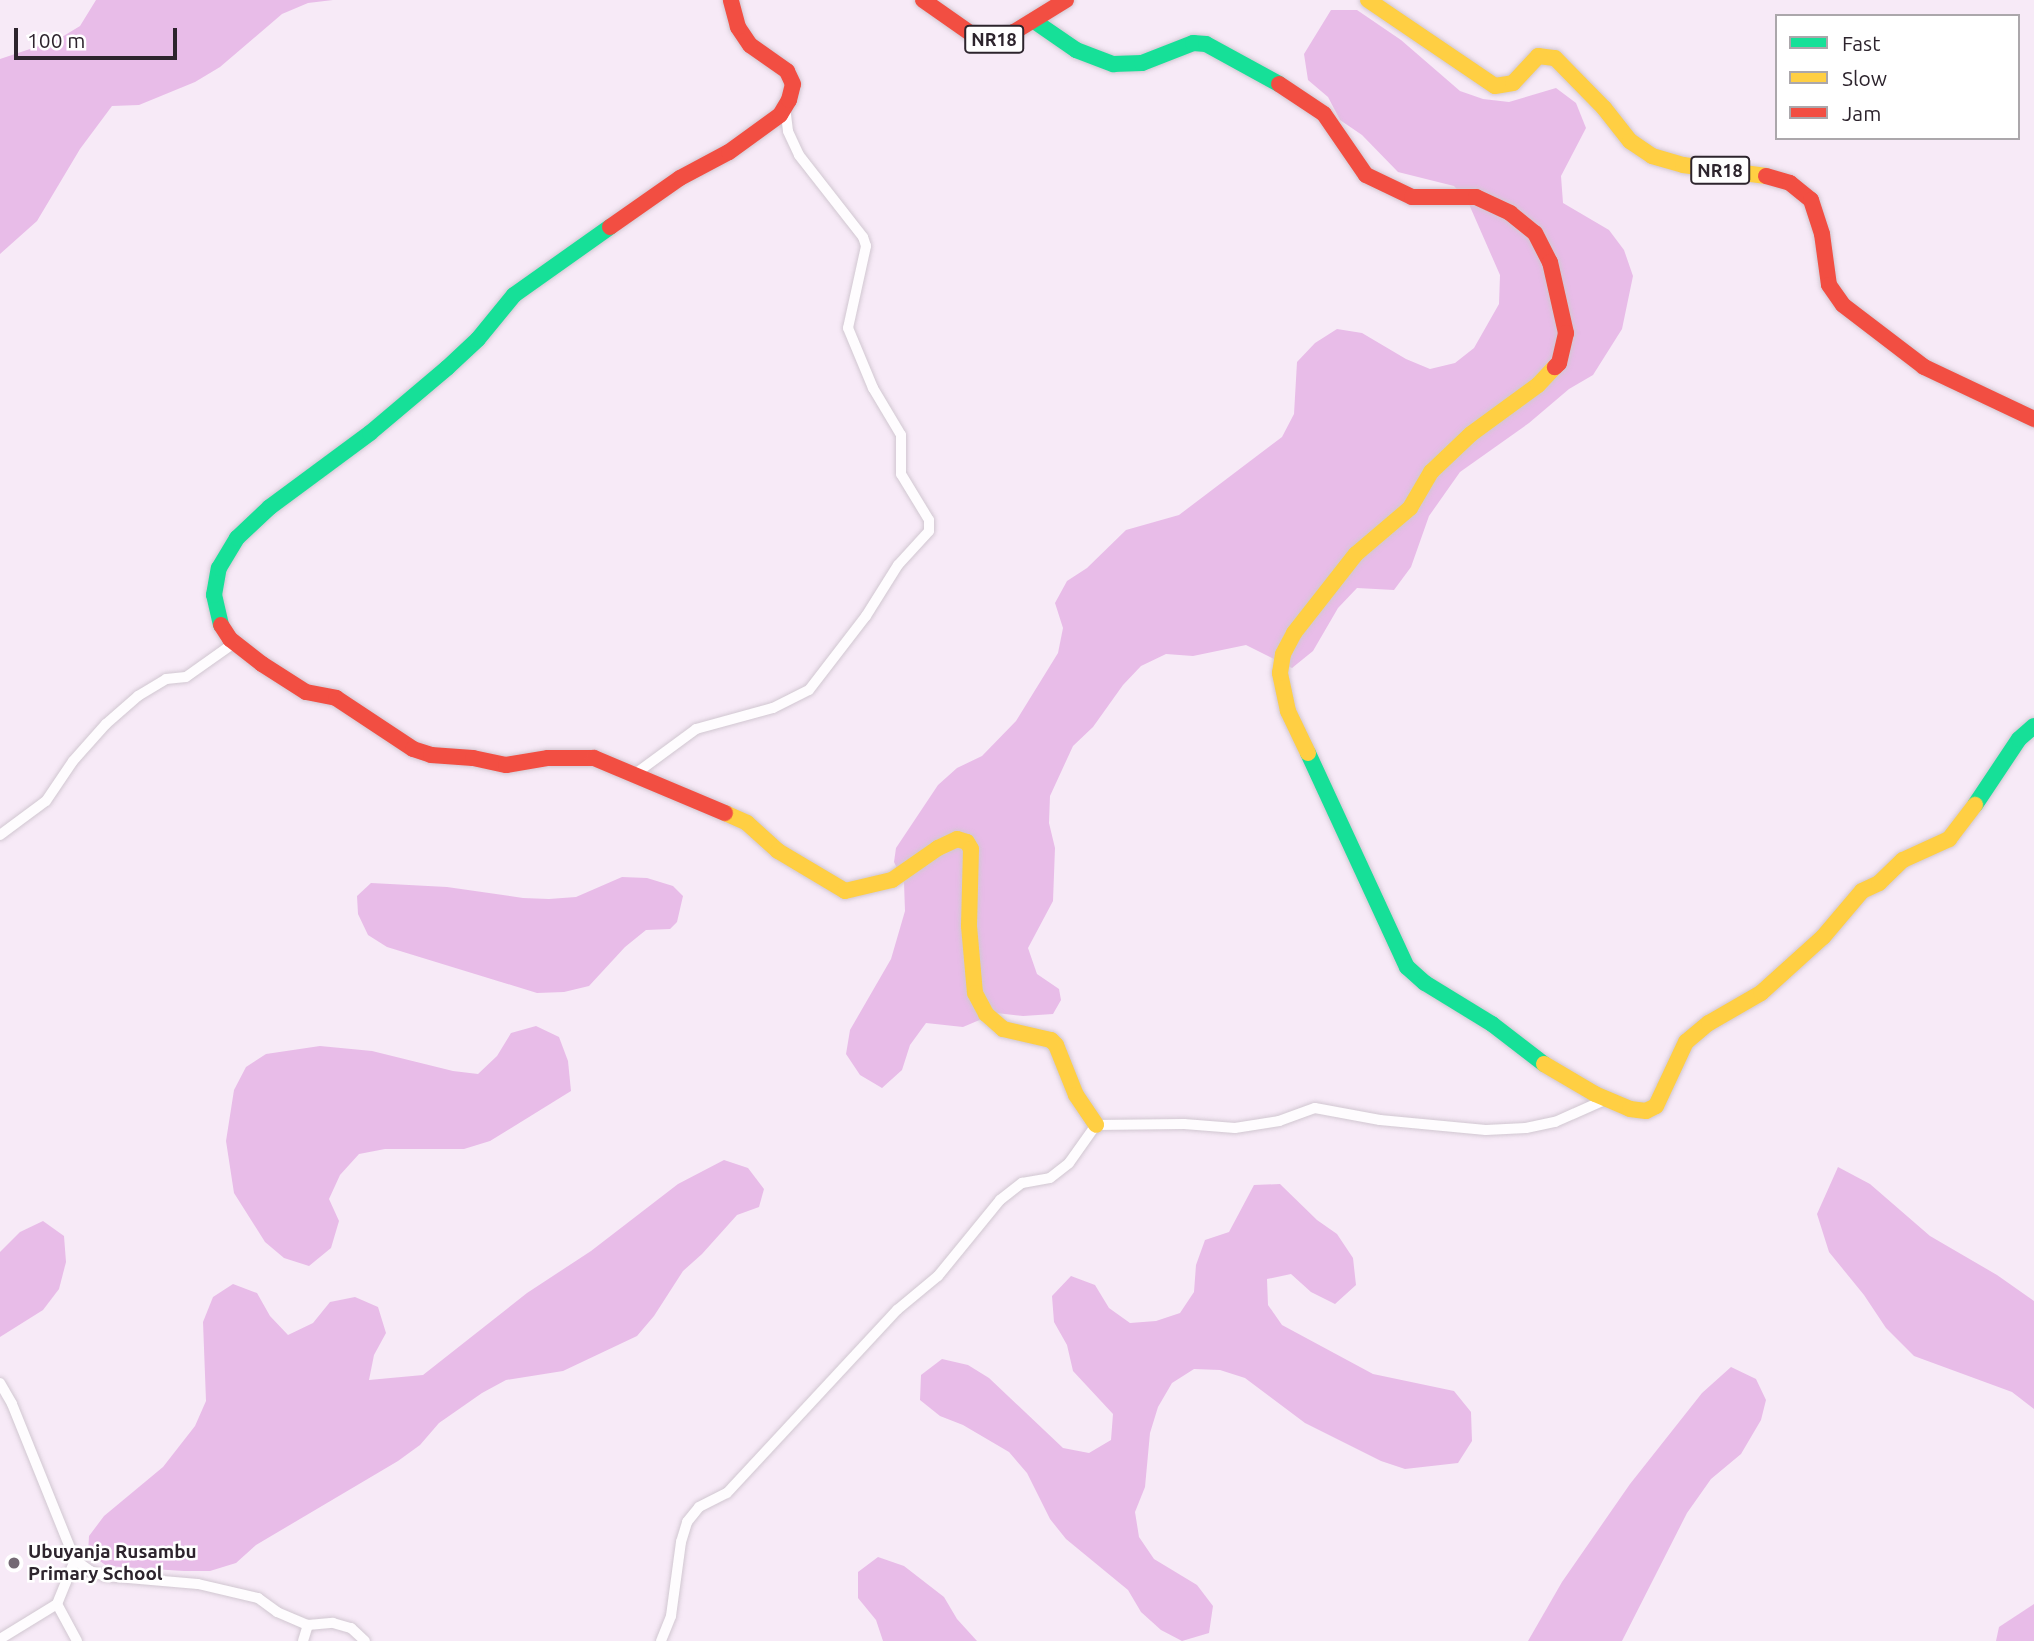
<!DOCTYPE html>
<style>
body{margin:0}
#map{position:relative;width:2034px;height:1641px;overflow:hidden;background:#f7eaf7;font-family:Ubuntu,sans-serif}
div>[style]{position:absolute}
.forest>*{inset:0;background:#e8bce8}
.roads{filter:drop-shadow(0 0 2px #d1c7d1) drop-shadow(0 0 2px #d1c7d1)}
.street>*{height:10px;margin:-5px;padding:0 5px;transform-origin:5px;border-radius:5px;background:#fefcfe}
.fast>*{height:16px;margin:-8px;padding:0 8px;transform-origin:8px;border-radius:8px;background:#16e098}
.slow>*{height:16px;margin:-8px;padding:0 8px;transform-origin:8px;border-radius:8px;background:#ffcf43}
.jam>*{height:16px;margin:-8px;padding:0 8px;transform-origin:8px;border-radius:8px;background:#f24e42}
.dots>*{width:19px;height:19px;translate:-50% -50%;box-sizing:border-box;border:4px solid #fff;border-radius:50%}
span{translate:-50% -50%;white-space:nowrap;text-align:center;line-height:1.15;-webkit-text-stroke:5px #fff;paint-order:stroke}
.shield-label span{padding:2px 5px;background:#fff;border:2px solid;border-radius:5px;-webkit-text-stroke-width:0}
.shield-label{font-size:18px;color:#2d242d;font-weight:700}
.poi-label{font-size:19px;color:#2d242d;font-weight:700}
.left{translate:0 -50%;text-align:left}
.legend{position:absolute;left:1775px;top:14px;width:245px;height:126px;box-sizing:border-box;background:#fff;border:2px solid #aba7ab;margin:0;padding:9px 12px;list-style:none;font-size:21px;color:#2d242d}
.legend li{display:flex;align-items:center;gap:14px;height:35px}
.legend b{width:35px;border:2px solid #aba7ab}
.scale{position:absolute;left:14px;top:28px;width:163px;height:32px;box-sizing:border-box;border:4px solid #2d242d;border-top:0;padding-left:9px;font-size:21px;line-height:24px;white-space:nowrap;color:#2d242d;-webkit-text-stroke:5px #fff;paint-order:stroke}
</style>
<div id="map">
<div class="forest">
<div style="clip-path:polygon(96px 0,333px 0,308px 3px,282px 14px,220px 67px,195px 82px,139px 105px,112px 106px,80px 149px,37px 221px,0 254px,0 59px,57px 40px,80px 26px)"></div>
<div style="clip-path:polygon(1331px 10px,1357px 10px,1401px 40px,1460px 91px,1483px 99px,1509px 102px,1556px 88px,1576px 103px,1586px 128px,1561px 176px,1563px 203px,1609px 230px,1624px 250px,1633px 276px,1622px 329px,1593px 375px,1569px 389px,1529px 423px,1460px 472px,1429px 516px,1411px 567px,1394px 590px,1357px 588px,1338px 608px,1313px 651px,1292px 668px,1246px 645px,1193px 656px,1166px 654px,1141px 666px,1123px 685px,1093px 727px,1073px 746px,1050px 796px,1049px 823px,1055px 848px,1053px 901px,1028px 948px,1037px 974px,1059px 989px,1061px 1000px,1053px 1014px,1023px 1016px,996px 1013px,963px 1027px,926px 1023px,910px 1045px,902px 1070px,882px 1088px,860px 1075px,846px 1054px,850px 1030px,891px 959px,905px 911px,904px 883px,894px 862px,896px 848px,938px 785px,957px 768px,982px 756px,1016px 721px,1058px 653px,1063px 628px,1055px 603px,1067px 581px,1087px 568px,1126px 530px,1179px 515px,1282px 437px,1294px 414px,1297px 362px,1315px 343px,1337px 329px,1362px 333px,1406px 359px,1430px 369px,1455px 363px,1474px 348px,1499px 304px,1500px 275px,1468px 202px,1454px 186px,1398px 172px,1362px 135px,1340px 120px,1328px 97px,1308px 80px,1304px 54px)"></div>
<div style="clip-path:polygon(622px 877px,647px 878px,673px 886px,683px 896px,677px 922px,670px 929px,646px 930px,625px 947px,589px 986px,564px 992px,537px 993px,387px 947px,368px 935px,358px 914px,357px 896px,371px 883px,447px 887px,523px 898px,549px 899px,576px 897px)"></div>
<div style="clip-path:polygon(536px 1026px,559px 1037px,568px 1061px,571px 1091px,490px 1141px,464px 1149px,385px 1149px,359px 1154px,340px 1175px,329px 1199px,339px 1221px,331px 1248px,309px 1266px,284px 1258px,265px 1242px,234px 1193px,226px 1141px,234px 1090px,246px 1067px,266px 1054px,320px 1046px,372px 1051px,453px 1071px,478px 1074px,497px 1056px,511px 1033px)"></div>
<div style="clip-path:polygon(724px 1160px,748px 1168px,764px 1189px,759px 1207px,737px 1215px,702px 1254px,683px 1271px,654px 1316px,637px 1336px,563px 1371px,506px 1380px,482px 1393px,439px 1423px,420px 1445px,398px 1461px,256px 1545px,236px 1563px,210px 1571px,184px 1571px,107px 1566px,88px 1553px,89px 1536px,104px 1516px,163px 1467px,195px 1426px,206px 1401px,203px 1322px,213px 1297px,233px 1284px,257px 1293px,270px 1316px,288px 1335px,313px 1323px,330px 1302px,355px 1297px,378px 1307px,386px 1333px,374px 1355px,369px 1380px,423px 1375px,527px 1293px,591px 1251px,678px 1184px)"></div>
<div style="clip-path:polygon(1838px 1167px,1870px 1184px,1930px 1236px,1997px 1275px,2034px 1301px,2034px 1409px,2012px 1392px,1914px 1356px,1886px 1328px,1864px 1295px,1829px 1252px,1817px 1214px)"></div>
<div style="clip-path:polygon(1280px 1184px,1317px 1220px,1337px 1234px,1353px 1258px,1356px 1285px,1335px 1304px,1311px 1292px,1291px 1274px,1267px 1279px,1268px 1305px,1282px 1325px,1373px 1374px,1454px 1391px,1471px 1412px,1472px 1441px,1458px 1463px,1405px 1469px,1381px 1461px,1305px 1423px,1245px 1378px,1220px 1370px,1194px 1369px,1172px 1383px,1158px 1407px,1150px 1433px,1145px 1487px,1135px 1512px,1139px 1537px,1154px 1559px,1197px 1585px,1213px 1606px,1209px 1633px,1182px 1641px,1161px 1630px,1141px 1612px,1128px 1590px,1066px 1539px,1050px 1519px,1027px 1473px,1009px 1452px,963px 1425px,940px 1416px,920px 1400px,921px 1375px,942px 1359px,968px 1365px,989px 1378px,1063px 1448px,1089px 1453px,1111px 1440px,1113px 1414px,1073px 1371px,1067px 1345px,1054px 1322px,1052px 1296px,1071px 1276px,1095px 1285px,1109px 1308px,1130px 1323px,1156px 1321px,1180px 1313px,1194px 1292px,1196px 1265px,1205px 1240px,1229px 1232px,1254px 1185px)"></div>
<div style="clip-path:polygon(43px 1221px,64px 1236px,66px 1262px,59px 1289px,43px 1310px,0 1337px,0 1252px,20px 1232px)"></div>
<div style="clip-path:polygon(1731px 1367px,1756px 1379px,1766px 1400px,1761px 1420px,1741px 1454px,1711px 1479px,1687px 1513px,1622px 1641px,1528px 1641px,1562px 1582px,1630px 1484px,1702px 1393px)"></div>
<div style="clip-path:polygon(878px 1557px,904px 1566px,944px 1597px,957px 1619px,977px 1641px,883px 1641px,876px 1620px,858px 1598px,858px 1572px)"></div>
<div style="clip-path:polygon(2034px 1604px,2034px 1641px,1996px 1641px,1999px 1627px)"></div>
</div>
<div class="roads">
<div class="street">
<div style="left:635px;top:774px;width:76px;rotate:-36.4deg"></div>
<div style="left:696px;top:729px;width:80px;rotate:-15.3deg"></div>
<div style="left:773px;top:708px;width:40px;rotate:-26.6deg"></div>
<div style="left:809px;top:690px;width:93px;rotate:-52.4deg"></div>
<div style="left:866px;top:616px;width:60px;rotate:-57.9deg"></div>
<div style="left:898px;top:565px;width:46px;rotate:-47.6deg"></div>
<div style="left:929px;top:531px;width:11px;rotate:-90deg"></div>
<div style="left:929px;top:520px;width:54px;rotate:-121.3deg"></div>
<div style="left:901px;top:474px;width:39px;rotate:-90deg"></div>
<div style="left:901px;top:435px;width:55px;rotate:-120.8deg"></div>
<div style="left:873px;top:388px;width:65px;rotate:-112.6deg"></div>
<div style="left:848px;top:328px;width:84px;rotate:-77.6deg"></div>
<div style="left:866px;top:246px;width:9px;rotate:-108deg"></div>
<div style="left:863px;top:237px;width:104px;rotate:-128deg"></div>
<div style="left:799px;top:155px;width:26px;rotate:-115deg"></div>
<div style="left:788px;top:131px;width:25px;rotate:-97deg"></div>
<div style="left:0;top:835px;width:57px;rotate:-36.5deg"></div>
<div style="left:46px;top:801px;width:48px;rotate:-56deg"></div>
<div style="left:73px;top:761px;width:50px;rotate:-48.3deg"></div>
<div style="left:106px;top:724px;width:43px;rotate:-41.2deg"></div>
<div style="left:138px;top:696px;width:33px;rotate:-31deg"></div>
<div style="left:166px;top:679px;width:20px;rotate:-6deg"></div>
<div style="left:186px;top:677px;width:59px;rotate:-35.3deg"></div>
<div style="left:0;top:1383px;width:24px;rotate:60deg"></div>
<div style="left:12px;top:1404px;width:168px;rotate:68deg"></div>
<div style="left:75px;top:1560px;width:19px;rotate:36deg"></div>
<div style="left:90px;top:1571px;width:16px;rotate:18deg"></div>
<div style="left:105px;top:1576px;width:93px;rotate:4.9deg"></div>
<div style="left:198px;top:1584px;width:62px;rotate:13.1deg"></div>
<div style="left:258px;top:1598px;width:24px;rotate:36deg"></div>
<div style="left:277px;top:1612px;width:34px;rotate:23deg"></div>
<div style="left:308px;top:1625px;width:25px;rotate:-5deg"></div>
<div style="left:333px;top:1623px;width:19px;rotate:16deg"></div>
<div style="left:351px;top:1628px;width:19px;rotate:43deg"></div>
<div style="left:57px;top:1604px;width:42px;rotate:61.6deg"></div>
<div style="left:0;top:1639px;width:67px;rotate:-31.6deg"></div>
<div style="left:57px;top:1604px;width:48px;rotate:-67.8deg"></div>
<div style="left:303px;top:1641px;width:17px;rotate:-73deg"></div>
<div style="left:661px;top:1641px;width:27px;rotate:-68deg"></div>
<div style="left:671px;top:1616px;width:75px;rotate:-82.3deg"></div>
<div style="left:681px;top:1542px;width:21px;rotate:-73deg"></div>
<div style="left:687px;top:1522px;width:19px;rotate:-51deg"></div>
<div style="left:699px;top:1507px;width:31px;rotate:-27deg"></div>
<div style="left:727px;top:1493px;width:250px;rotate:-47.1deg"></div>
<div style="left:897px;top:1310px;width:53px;rotate:-39.7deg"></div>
<div style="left:938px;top:1276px;width:98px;rotate:-50.8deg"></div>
<div style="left:1000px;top:1200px;width:28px;rotate:-38deg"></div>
<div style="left:1022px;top:1183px;width:28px;rotate:-10deg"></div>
<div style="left:1050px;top:1178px;width:24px;rotate:-38deg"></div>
<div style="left:1069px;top:1163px;width:47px;rotate:-54.6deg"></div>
<div style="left:1096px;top:1125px;width:88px;rotate:-0.7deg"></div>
<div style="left:1184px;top:1124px;width:51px;rotate:4.5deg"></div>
<div style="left:1235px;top:1128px;width:45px;rotate:-9deg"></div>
<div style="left:1279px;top:1121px;width:38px;rotate:-20deg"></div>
<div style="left:1315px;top:1108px;width:66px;rotate:10.5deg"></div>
<div style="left:1380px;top:1120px;width:106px;rotate:5.4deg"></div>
<div style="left:1486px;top:1130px;width:40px;rotate:-2.9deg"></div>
<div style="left:1526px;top:1128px;width:30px;rotate:-12deg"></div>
<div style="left:1555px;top:1122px;width:57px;rotate:-23.9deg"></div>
</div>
<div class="fast">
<div style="left:1034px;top:21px;width:51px;rotate:34.6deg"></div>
<div style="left:1076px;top:50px;width:40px;rotate:21deg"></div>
<div style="left:1113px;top:64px;width:29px;rotate:-2deg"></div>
<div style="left:1142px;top:63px;width:55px;rotate:-21.4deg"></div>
<div style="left:1193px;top:43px;width:13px;rotate:4deg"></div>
<div style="left:1206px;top:44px;width:83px;rotate:28.7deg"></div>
<div style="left:221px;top:625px;width:31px;rotate:-103deg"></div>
<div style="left:214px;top:595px;width:27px;rotate:-80deg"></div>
<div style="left:219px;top:568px;width:35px;rotate:-59deg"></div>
<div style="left:237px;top:538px;width:45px;rotate:-43.2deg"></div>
<div style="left:270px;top:507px;width:124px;rotate:-36.5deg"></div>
<div style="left:370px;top:433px;width:101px;rotate:-40.2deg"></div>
<div style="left:447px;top:368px;width:42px;rotate:-43.1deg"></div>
<div style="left:478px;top:339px;width:57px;rotate:-50.7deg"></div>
<div style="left:514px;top:295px;width:118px;rotate:-35.3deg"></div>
<div style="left:1308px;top:753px;width:236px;rotate:65.2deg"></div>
<div style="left:1407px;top:967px;width:24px;rotate:42deg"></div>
<div style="left:1425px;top:983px;width:79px;rotate:31.5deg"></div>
<div style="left:1492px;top:1024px;width:66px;rotate:37.6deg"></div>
<div style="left:1975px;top:805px;width:79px;rotate:-56.3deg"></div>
<div style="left:2019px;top:739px;width:20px;rotate:-41deg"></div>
</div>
<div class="slow">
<div style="left:1368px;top:0;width:153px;rotate:34.1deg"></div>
<div style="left:1495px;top:86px;width:18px;rotate:-9deg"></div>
<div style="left:1513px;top:83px;width:37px;rotate:-47deg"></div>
<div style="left:1538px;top:56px;width:17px;rotate:7deg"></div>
<div style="left:1555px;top:58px;width:70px;rotate:45.6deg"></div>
<div style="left:1604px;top:108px;width:42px;rotate:51.8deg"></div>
<div style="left:1630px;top:141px;width:27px;rotate:34deg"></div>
<div style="left:1652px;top:156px;width:32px;rotate:16deg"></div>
<div style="left:1683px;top:165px;width:84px;rotate:7.5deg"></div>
<div style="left:1308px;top:753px;width:47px;rotate:-115.5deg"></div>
<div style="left:1288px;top:711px;width:39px;rotate:-102deg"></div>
<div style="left:1280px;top:673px;width:19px;rotate:-81deg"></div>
<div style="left:1283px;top:654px;width:24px;rotate:-62deg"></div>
<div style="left:1294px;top:633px;width:100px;rotate:-51.9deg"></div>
<div style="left:1356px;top:554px;width:71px;rotate:-40.4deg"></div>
<div style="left:1410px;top:508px;width:42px;rotate:-59.7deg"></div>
<div style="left:1431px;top:472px;width:55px;rotate:-43.5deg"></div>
<div style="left:1471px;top:434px;width:83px;rotate:-36.2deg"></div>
<div style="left:1538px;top:385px;width:25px;rotate:-47deg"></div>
<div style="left:725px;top:813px;width:24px;rotate:24deg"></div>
<div style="left:747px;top:823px;width:42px;rotate:42.1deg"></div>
<div style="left:778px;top:851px;width:78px;rotate:30.8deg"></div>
<div style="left:845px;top:891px;width:48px;rotate:-13.2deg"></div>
<div style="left:892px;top:880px;width:56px;rotate:-34.8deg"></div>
<div style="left:938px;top:848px;width:21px;rotate:-25deg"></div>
<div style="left:957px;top:839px;width:10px;rotate:17deg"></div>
<div style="left:967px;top:842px;width:8px;rotate:60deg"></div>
<div style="left:971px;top:849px;width:77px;rotate:91.5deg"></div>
<div style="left:969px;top:926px;width:67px;rotate:84.9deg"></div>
<div style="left:975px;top:993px;width:24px;rotate:62deg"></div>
<div style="left:986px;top:1014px;width:23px;rotate:41deg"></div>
<div style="left:1003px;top:1029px;width:49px;rotate:12.9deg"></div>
<div style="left:1051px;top:1040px;width:7px;rotate:45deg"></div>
<div style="left:1056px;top:1045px;width:54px;rotate:68.2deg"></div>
<div style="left:1076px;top:1095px;width:36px;rotate:56deg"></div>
<div style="left:1544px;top:1064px;width:59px;rotate:30.5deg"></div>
<div style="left:1595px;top:1094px;width:38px;rotate:23deg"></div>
<div style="left:1630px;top:1109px;width:16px;rotate:7deg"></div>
<div style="left:1646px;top:1111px;width:11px;rotate:-27deg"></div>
<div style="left:1656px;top:1106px;width:71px;rotate:-64.9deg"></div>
<div style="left:1686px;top:1042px;width:30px;rotate:-40deg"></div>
<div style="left:1709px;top:1023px;width:60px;rotate:-30deg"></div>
<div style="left:1761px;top:993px;width:84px;rotate:-42.1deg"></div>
<div style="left:1823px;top:937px;width:60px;rotate:-49.7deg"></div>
<div style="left:1862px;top:891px;width:19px;rotate:-25deg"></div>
<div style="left:1879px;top:883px;width:33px;rotate:-44deg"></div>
<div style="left:1903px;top:860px;width:51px;rotate:-24.5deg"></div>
<div style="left:1949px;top:839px;width:43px;rotate:-52.6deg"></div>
</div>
<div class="jam">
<div style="left:923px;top:0;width:61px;rotate:35deg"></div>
<div style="left:973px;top:35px;width:15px;rotate:20deg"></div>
<div style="left:987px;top:40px;width:13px;rotate:-4deg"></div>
<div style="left:1000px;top:39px;width:16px;rotate:-27deg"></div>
<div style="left:1014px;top:32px;width:61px;rotate:-31.6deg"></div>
<div style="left:1279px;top:84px;width:54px;rotate:33.7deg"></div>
<div style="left:1324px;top:114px;width:74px;rotate:55.5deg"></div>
<div style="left:1366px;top:175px;width:51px;rotate:25.6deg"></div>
<div style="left:1412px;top:197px;width:64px"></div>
<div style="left:1476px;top:197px;width:38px;rotate:25deg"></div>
<div style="left:1510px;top:213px;width:32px;rotate:39deg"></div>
<div style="left:1535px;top:233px;width:33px;rotate:63deg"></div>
<div style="left:1550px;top:262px;width:73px;rotate:77.3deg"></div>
<div style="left:1566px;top:333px;width:31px;rotate:103deg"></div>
<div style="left:1559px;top:363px;width:6px;rotate:135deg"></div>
<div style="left:1766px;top:176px;width:25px;rotate:16deg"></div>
<div style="left:1790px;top:183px;width:27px;rotate:39deg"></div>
<div style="left:1811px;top:200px;width:36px;rotate:72deg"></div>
<div style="left:1822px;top:234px;width:51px;rotate:82.2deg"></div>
<div style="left:1829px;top:285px;width:24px;rotate:55deg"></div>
<div style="left:1843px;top:305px;width:102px;rotate:37.4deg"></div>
<div style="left:1924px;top:367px;width:122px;rotate:25.3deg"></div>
<div style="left:610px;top:227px;width:85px;rotate:-35deg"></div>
<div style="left:680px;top:178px;width:55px;rotate:-28deg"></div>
<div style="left:729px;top:152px;width:63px;rotate:-36deg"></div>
<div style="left:780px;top:115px;width:17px;rotate:-59deg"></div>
<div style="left:789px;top:100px;width:16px;rotate:-76deg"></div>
<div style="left:793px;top:84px;width:14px;rotate:-115deg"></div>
<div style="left:787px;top:71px;width:45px;rotate:-144.9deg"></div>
<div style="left:750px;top:45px;width:22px;rotate:-124deg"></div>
<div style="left:738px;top:27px;width:28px;rotate:-105deg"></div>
<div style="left:221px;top:625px;width:17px;rotate:57deg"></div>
<div style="left:230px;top:639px;width:41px;rotate:38deg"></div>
<div style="left:262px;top:664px;width:52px;rotate:32.5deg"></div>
<div style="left:306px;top:692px;width:31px;rotate:11deg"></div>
<div style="left:336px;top:698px;width:92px;rotate:33.5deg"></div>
<div style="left:413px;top:749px;width:19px;rotate:18deg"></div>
<div style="left:431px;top:755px;width:42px;rotate:4.1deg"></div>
<div style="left:473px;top:758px;width:34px;rotate:12deg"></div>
<div style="left:506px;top:765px;width:43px;rotate:-9.5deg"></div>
<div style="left:548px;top:758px;width:46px"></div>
<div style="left:594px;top:758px;width:142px;rotate:22.8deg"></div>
</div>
</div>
<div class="dots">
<div style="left:14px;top:1563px;background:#746974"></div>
</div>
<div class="shield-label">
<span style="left:994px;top:39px">NR18</span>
<span style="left:1720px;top:170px">NR18</span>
</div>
<div class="poi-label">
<span class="left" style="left:28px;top:1563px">Ubuyanja Rusambu<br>Primary School</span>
</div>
<ul class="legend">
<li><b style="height:9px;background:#16e098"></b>Fast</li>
<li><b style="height:9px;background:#ffcf43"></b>Slow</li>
<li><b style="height:9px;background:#f24e42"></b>Jam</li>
</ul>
<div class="scale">100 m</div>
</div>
